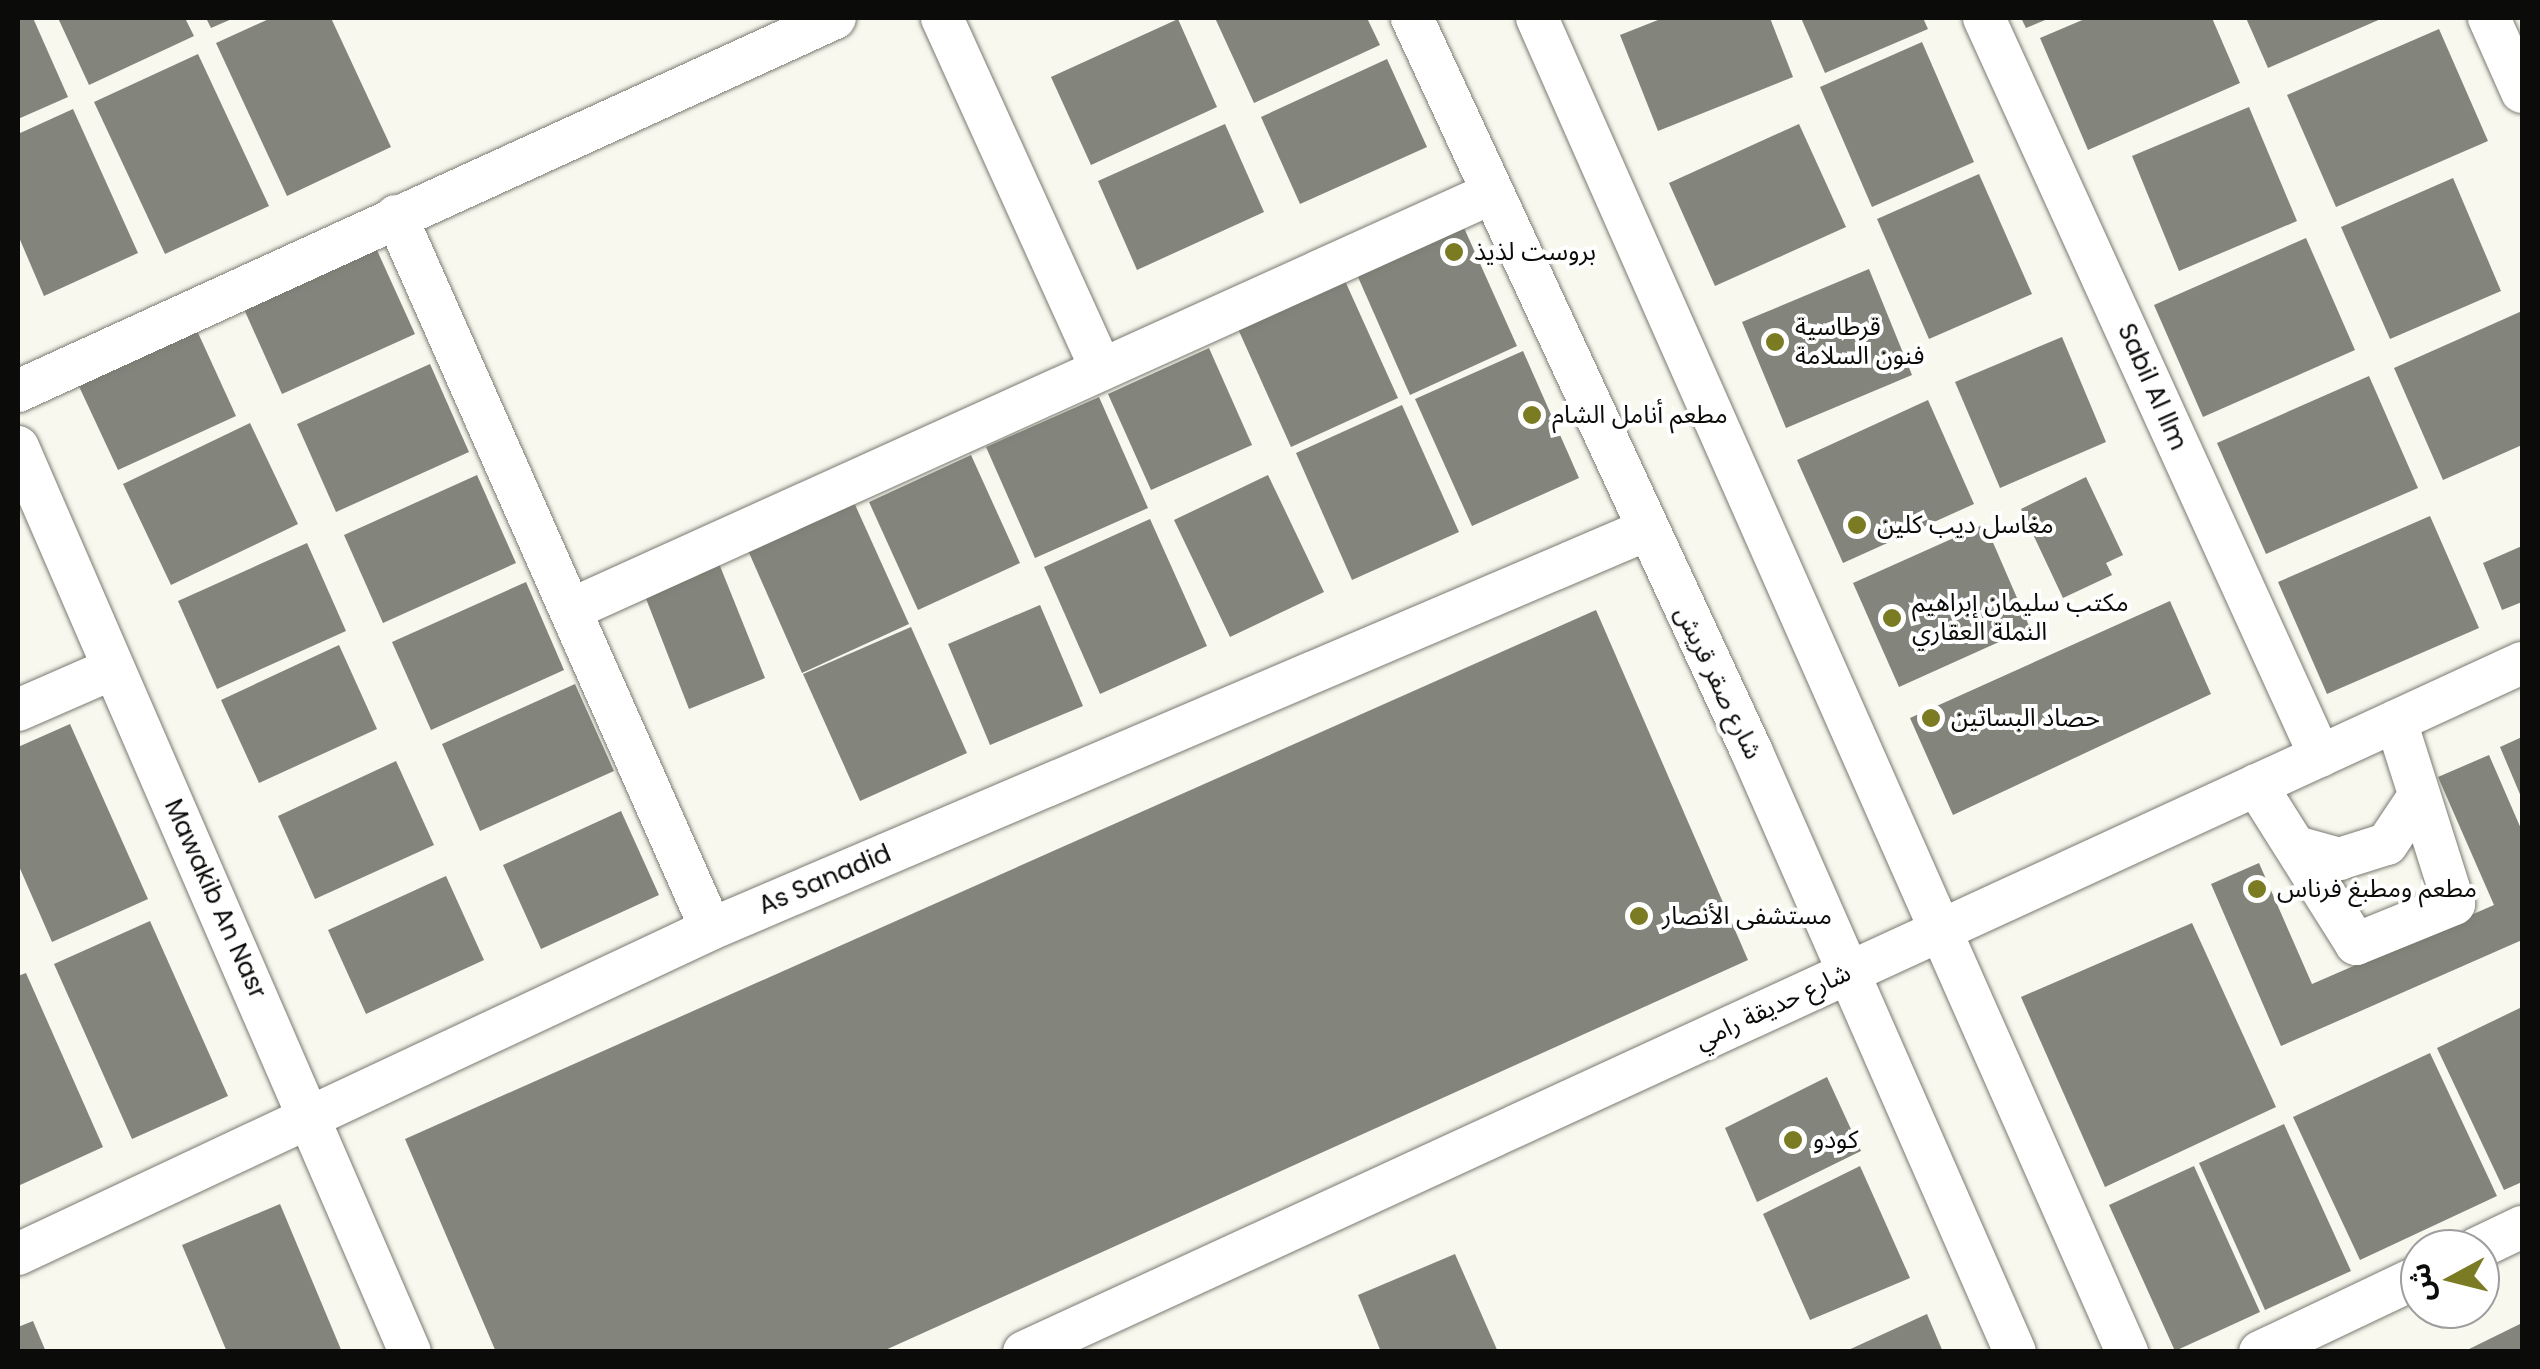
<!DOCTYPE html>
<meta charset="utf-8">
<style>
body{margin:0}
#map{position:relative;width:2540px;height:1369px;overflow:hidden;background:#f8f8ef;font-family:Poppins,"Noto Sans Arabic",sans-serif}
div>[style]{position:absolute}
.building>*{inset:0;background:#83847b}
.roads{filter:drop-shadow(0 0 2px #7a7a72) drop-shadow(0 0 2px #7a7a72)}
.minor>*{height:42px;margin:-21px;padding:0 21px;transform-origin:21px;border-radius:21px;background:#fff}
.dots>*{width:28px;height:28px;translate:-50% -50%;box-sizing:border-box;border:5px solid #fff;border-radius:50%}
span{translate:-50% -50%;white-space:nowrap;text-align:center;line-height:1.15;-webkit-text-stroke:8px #fff;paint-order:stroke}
.poi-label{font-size:25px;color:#0b0c09}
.left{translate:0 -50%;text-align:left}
.street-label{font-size:25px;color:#0b0c09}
.frame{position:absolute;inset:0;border:20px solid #0b0c09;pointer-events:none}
.north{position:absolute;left:2400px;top:1229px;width:100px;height:100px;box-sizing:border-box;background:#fff;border:2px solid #9d9e9d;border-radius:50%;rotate:263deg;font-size:28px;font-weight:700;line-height:40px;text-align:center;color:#0b0c09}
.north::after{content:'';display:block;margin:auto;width:35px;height:45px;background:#7a7b23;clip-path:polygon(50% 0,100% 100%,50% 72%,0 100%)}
</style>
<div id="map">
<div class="building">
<div style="clip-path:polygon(18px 18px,33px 18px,68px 97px,18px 119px)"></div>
<div style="clip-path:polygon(58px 18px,185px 18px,194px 36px,89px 85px)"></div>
<div style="clip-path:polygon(206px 18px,234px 18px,211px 28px)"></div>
<div style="clip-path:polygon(271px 18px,331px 18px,391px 147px,287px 196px,216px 43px)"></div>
<div style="clip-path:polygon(1215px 18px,1367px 18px,1380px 45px,1254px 103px)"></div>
<div style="clip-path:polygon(1663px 18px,1770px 18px,1793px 77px,1658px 131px,1620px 35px)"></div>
<div style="clip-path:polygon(1801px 18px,1923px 18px,1928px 29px,1825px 73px)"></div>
<div style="clip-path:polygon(2021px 18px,2050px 18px,2026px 28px)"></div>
<div style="clip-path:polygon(2087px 18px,2212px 18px,2240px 83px,2088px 150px,2040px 38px)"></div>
<div style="clip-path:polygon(2246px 18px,2383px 18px,2268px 68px)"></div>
<div style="clip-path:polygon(1178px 19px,1217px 107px,1091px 165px,1051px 77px)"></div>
<div style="clip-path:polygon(2439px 29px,2488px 141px,2336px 207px,2287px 95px)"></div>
<div style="clip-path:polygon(1922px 42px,1974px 162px,1872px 207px,1820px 87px)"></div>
<div style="clip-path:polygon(198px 54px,269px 206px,165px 254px,94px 102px)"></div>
<div style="clip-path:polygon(1387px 59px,1427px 147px,1300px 204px,1261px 117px)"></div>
<div style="clip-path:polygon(2249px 107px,2297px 221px,2179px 271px,2132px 156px)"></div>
<div style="clip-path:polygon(73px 109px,138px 253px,44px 296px,18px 235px,18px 134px)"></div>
<div style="clip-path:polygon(1225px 124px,1264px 212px,1137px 270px,1098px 181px)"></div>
<div style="clip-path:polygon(1799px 124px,1846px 227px,1715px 286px,1669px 183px)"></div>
<div style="clip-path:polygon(1979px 174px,2032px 294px,1929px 339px,1877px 219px)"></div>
<div style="clip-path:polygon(2453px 178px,2501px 291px,2390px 339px,2341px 227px)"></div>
<div style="clip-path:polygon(1460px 219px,1517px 346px,1410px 395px,1354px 268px)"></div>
<div style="clip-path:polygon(2306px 238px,2355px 350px,2203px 417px,2154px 305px)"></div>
<div style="clip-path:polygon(376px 248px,415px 334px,282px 394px,243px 307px)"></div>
<div style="clip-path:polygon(1869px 269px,1912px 375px,1786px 428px,1742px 322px)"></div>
<div style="clip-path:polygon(1341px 272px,1398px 398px,1291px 447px,1234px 320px)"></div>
<div style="clip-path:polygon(2522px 311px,2522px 445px,2443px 480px,2394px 368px)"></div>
<div style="clip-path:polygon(194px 324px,236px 416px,118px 470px,76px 380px)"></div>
<div style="clip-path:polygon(2062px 337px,2106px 442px,2000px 488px,1955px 382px)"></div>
<div style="clip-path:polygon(1209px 348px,1252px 445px,1151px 490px,1108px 394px)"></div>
<div style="clip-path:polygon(1523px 351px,1579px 478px,1472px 526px,1415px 399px)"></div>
<div style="clip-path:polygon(430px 364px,469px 452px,336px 512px,297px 424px)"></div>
<div style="clip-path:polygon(2369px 376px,2418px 488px,2266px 554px,2217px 443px)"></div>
<div style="clip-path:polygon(1099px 397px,1148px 508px,1035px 558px,986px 447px)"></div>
<div style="clip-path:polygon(1928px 400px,1974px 504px,1843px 563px,1797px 460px)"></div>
<div style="clip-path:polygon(1402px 405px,1459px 532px,1352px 580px,1296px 453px)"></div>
<div style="clip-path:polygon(250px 423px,298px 524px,171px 585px,123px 484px)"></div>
<div style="clip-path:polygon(971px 455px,1020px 563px,918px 610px,869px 502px)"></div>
<div style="clip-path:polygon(477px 475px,516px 563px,383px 623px,344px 535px)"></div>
<div style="clip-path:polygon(1268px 475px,1324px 592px,1230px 637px,1174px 520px)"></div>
<div style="clip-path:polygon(2086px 477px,2123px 555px,2106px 563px,2112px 575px,2063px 598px,2021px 509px)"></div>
<div style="clip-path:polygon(852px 498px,909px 624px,802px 673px,746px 546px)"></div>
<div style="clip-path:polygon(2430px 516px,2479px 628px,2327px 694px,2278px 582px)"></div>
<div style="clip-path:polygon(1150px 519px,1207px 646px,1100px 694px,1044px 567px)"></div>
<div style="clip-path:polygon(1985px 524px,2030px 628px,1899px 687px,1853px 583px)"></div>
<div style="clip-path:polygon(307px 543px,346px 631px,217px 689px,178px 601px)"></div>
<div style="clip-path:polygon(2522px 546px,2522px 602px,2502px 610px,2483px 563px)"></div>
<div style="clip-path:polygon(718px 561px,765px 678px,689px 709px,643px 591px)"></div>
<div style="clip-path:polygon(526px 582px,564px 670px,431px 730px,392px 642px)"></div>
<div style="clip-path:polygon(2170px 601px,2211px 694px,1953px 815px,1910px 718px)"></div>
<div style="clip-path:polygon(1040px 605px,1083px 706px,990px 745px,948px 644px)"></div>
<div style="clip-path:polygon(1596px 610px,1748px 960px,881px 1352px,496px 1352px,405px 1139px)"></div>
<div style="clip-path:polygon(911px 627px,967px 753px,860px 801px,803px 674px)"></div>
<div style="clip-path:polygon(339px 645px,377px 729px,259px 783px,221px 700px)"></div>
<div style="clip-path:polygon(575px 684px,614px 771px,480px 831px,442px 744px)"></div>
<div style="clip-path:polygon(70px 724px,148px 899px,52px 942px,18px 864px,18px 747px)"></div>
<div style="clip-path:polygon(2522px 737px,2522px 799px,2500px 747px)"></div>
<div style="clip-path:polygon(2489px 755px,2522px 831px,2522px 940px,2281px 1046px,2211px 884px,2259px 863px,2312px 984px,2494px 905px,2438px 777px)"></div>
<div style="clip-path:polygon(396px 761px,434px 845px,315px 899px,278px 816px)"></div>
<div style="clip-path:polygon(621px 811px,659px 895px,541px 949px,503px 865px)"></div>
<div style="clip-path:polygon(446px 876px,484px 960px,366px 1014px,328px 930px)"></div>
<div style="clip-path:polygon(150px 921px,228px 1096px,132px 1139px,54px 964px)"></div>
<div style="clip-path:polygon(2192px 923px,2276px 1107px,2105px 1187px,2021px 997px)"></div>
<div style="clip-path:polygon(26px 973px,103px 1147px,18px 1186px,18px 976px)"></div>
<div style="clip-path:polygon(2522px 1007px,2522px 1182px,2504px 1190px,2437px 1048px)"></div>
<div style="clip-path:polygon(2430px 1053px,2497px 1196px,2360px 1260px,2293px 1117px)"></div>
<div style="clip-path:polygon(1827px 1077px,1861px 1151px,1757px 1202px,1725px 1128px)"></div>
<div style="clip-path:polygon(2284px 1124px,2351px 1271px,2265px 1310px,2199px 1163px)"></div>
<div style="clip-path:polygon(1860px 1166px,1910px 1278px,1810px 1320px,1763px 1214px)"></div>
<div style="clip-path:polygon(2194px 1166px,2260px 1312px,2175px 1351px,2109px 1205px)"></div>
<div style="clip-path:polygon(280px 1204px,342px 1352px,227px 1352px,182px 1245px)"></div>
<div style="clip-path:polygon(1455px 1254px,1498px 1352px,1381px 1352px,1358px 1295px)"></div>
<div style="clip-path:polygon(1927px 1314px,1943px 1352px,1844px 1352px)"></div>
<div style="clip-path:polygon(33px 1321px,46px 1352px,18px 1352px,18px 1327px)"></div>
<div style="clip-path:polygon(2522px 1323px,2522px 1352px,2463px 1352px)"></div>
</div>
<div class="roads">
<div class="minor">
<div style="left:942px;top:18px;width:385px;rotate:65.6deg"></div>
<div style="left:1412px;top:18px;width:807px;rotate:65.15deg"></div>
<div style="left:1751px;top:750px;width:657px;rotate:66.32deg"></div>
<div style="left:1537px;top:18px;width:1459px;rotate:66.14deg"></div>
<div style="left:1984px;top:18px;width:811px;rotate:65.52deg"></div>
<div style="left:2489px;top:18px;width:81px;rotate:66deg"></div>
<div style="left:396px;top:216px;width:779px;rotate:66.16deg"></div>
<div style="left:18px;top:391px;width:898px;rotate:-24.54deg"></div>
<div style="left:18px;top:447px;width:986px;rotate:66.58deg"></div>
<div style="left:572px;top:609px;width:1010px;rotate:-24.33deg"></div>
<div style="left:18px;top:710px;width:103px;rotate:-23.6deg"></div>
<div style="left:2256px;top:785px;width:188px;rotate:57.8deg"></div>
<div style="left:2356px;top:944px;width:106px;rotate:-22.2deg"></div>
<div style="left:2454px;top:904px;width:192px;rotate:-107.6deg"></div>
<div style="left:2296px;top:847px;width:45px;rotate:15.6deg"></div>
<div style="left:2339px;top:859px;width:50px;rotate:-17.4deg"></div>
<div style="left:2387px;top:844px;width:58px;rotate:-56.3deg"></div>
<div style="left:2476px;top:1249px;width:51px;rotate:-25.6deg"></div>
<div style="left:18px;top:1254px;width:765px;rotate:-25.13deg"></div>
<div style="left:711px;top:929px;width:1014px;rotate:-23.1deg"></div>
<div style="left:1024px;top:1352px;width:1649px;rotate:-24.7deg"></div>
<div style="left:2260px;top:1352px;width:177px;rotate:-25.4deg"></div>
</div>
</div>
<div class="dots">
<div style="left:1454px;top:252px;background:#7a7b23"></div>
<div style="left:1775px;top:342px;background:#7a7b23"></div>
<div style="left:1532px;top:415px;background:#7a7b23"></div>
<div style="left:1857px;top:525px;background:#7a7b23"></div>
<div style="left:1892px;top:618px;background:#7a7b23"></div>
<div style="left:1931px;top:718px;background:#7a7b23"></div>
<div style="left:2257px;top:889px;background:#7a7b23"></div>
<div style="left:1639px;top:916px;background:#7a7b23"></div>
<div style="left:1793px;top:1140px;background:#7a7b23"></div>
</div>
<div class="poi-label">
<span class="left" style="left:1474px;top:252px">بروست لذيذ</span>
<span class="left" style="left:1795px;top:342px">قرطاسية<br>فنون السلامة</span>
<span class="left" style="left:1552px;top:415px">مطعم أنامل الشام</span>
<span class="left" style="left:1877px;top:525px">مغاسل ديب كلين</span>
<span class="left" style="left:1912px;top:618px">مكتب سليمان إبراهيم<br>النملة العقاري</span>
<span class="left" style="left:1951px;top:718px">حصاد البساتين</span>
<span class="left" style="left:2277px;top:889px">مطعم ومطبغ فرناس</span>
<span class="left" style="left:1662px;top:916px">مستشفى الأنصار</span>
<span class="left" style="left:1813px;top:1140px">كودو</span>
</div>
<div class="street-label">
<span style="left:2152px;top:387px;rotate:66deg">Sabil Al llm</span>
<span style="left:1718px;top:683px;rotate:64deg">شارع صقر قريش</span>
<span style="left:825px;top:880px;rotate:-23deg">As Sanadid</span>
<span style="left:215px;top:899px;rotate:66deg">Mawakib An Nasr</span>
<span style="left:1773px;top:1007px;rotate:-25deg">شارع حديقة رامي</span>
</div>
<div class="frame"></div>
<div class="north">ش</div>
</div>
